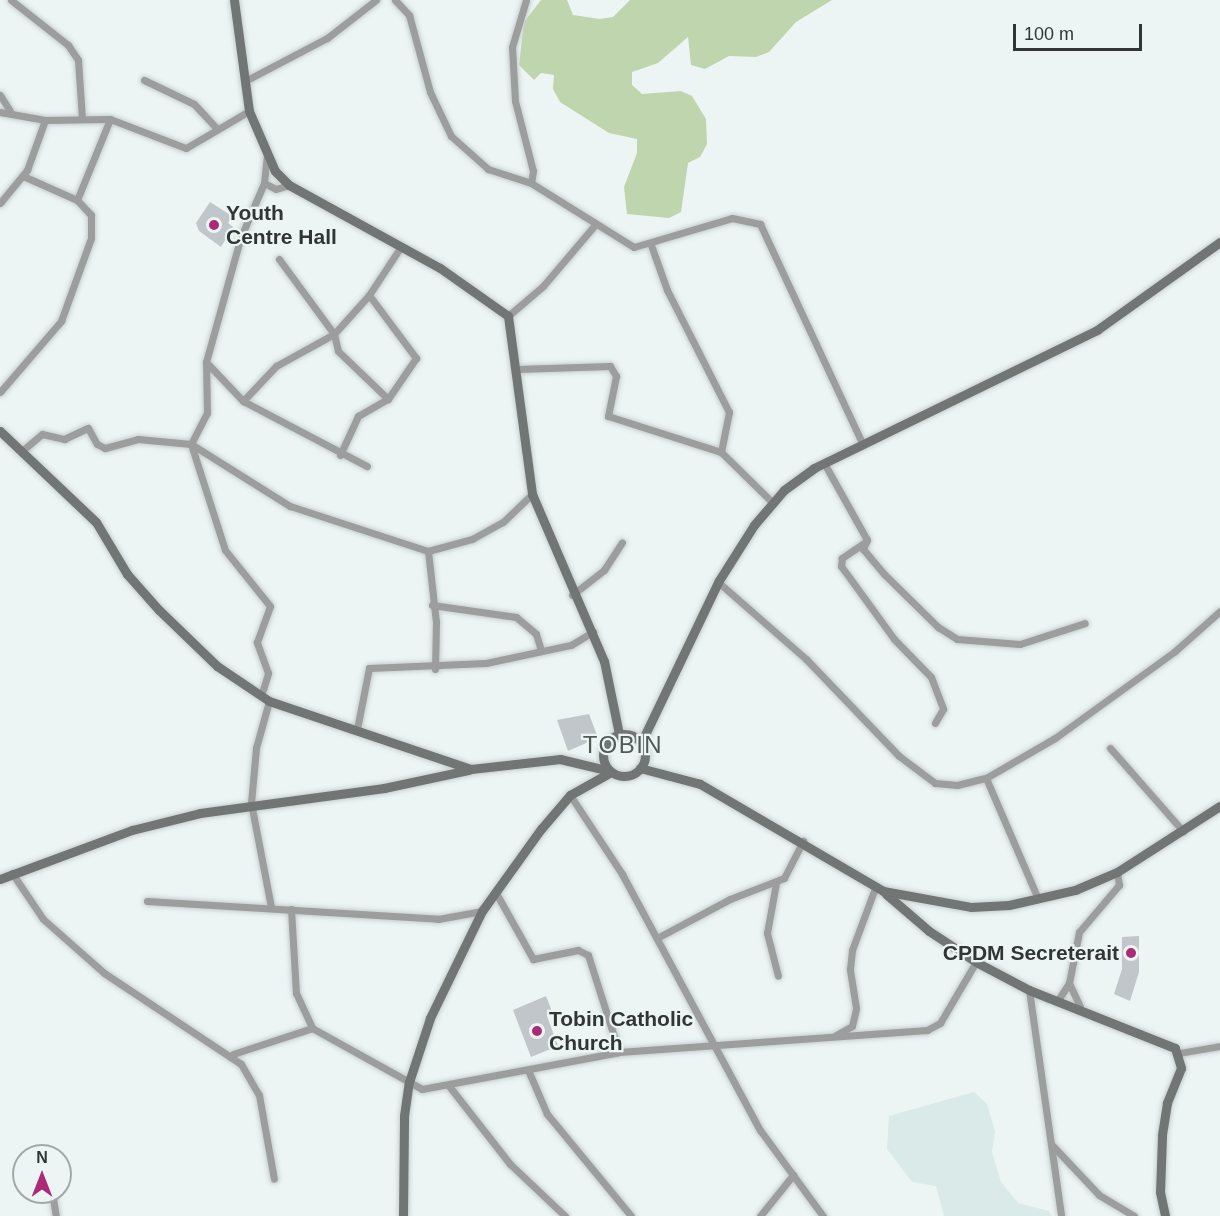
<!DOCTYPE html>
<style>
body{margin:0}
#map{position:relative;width:1220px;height:1216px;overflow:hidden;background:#ecf4f4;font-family:Arial,sans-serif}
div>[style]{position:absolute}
.built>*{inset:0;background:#d9eae9}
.green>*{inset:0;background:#bfd5ad}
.building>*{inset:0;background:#c0c6c9}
.roads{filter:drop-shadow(0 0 2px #c7cece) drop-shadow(0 0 2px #c7cece)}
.street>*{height:7px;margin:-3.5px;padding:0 3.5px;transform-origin:3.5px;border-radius:3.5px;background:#9b9e9c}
.secondary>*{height:9px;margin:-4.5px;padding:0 4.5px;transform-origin:4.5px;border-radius:4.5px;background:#717573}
.secondary>.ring{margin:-4.5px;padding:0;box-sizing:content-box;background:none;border:9px solid #717573;border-radius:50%}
.dots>*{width:16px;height:16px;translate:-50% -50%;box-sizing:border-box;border:3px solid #ecf4f4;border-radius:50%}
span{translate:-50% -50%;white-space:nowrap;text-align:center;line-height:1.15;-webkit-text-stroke:4.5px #ecf4f4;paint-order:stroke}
.poi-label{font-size:21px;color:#323535;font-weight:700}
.left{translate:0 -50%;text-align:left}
.right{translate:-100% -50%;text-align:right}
.quarter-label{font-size:24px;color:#535959;letter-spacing:1.5px}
.north{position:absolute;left:12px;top:1144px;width:60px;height:60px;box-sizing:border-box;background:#ecf4f4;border:2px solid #a2a8a8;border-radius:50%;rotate:0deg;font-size:16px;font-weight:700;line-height:24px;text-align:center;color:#323535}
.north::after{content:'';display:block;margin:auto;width:21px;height:27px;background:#ab2b79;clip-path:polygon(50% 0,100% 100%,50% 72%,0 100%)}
.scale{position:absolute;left:1013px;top:24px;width:129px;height:27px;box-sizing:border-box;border:3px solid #323535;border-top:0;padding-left:8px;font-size:18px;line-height:21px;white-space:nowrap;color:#323535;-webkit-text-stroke:4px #ecf4f4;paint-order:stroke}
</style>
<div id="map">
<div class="built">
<div style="clip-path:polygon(974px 1092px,987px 1104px,995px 1131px,992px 1152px,1001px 1182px,1018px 1203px,1049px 1211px,1051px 1216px,944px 1216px,936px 1186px,912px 1182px,887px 1149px,889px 1116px)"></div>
</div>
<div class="green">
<div style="clip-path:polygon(541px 0,567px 0,573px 15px,600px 19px,613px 17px,630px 0,832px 0,796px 22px,769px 52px,756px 57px,729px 56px,705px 69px,691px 65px,688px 37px,658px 63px,632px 72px,632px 85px,642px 94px,681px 91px,692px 96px,706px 119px,707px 144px,700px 157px,688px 163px,681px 212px,669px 218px,627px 214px,624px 187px,637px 153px,637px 139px,609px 133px,560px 102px,553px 89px,554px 75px,541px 73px,534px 80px,519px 65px,524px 22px)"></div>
</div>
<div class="building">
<div style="clip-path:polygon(210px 202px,232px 216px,228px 223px,233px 227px,221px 247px,199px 231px,196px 223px)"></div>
<div style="clip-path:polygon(589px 714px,598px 738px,568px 751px,557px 720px)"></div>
<div style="clip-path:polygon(1139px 936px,1139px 972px,1130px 1001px,1114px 994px,1122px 969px,1122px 937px)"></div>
<div style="clip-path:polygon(546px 996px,553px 1014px,547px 1016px,558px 1046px,531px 1057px,513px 1010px)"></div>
</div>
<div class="roads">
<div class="street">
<div style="left:11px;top:0;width:73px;rotate:38.3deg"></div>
<div style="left:68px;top:45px;width:18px;rotate:56deg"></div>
<div style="left:78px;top:60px;width:58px;rotate:86.1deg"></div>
<div style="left:395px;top:0;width:21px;rotate:47deg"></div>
<div style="left:409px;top:15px;width:80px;rotate:74.7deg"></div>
<div style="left:430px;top:92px;width:49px;rotate:64.5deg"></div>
<div style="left:451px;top:136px;width:50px;rotate:41.7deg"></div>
<div style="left:488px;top:169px;width:45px;rotate:18deg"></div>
<div style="left:526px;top:0;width:49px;rotate:106.6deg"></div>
<div style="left:512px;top:47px;width:54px;rotate:86.8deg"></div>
<div style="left:515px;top:101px;width:72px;rotate:75.6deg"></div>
<div style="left:533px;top:171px;width:12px;rotate:99deg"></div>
<div style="left:531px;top:183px;width:121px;rotate:31.9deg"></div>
<div style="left:634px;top:247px;width:102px;rotate:-16.5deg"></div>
<div style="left:732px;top:218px;width:29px;rotate:12deg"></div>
<div style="left:760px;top:224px;width:244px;rotate:65deg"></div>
<div style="left:144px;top:80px;width:55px;rotate:25.6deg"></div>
<div style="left:194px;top:104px;width:33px;rotate:47deg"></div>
<div style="left:245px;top:81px;width:93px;rotate:-27.7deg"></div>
<div style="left:327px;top:38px;width:62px;rotate:-37.8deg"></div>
<div style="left:0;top:95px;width:19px;rotate:58deg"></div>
<div style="left:0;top:112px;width:46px;rotate:10.1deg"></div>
<div style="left:45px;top:120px;width:65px;rotate:-0.9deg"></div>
<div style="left:110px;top:119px;width:81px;rotate:20.9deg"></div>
<div style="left:186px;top:148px;width:73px;rotate:-30.4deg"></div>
<div style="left:264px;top:183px;width:13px;rotate:27deg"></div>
<div style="left:276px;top:189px;width:14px;rotate:-17deg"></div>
<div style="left:77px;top:200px;width:87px;rotate:-67.8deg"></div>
<div style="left:0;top:203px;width:43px;rotate:-50.7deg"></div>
<div style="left:27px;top:170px;width:53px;rotate:-70.2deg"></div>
<div style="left:651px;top:245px;width:48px;rotate:70.4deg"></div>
<div style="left:667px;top:290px;width:137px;rotate:63.1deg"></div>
<div style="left:729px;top:412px;width:41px;rotate:101.3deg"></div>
<div style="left:721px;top:452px;width:71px;rotate:44.4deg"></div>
<div style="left:369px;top:295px;width:79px;rotate:53.3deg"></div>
<div style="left:416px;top:358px;width:50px;rotate:124.3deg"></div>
<div style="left:508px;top:316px;width:46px;rotate:-40.6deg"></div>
<div style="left:543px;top:286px;width:79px;rotate:-49.6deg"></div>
<div style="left:206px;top:362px;width:54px;rotate:46.5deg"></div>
<div style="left:243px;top:401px;width:140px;rotate:27.7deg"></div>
<div style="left:517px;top:369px;width:93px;rotate:-1.8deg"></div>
<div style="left:610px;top:366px;width:12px;rotate:59deg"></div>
<div style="left:616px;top:376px;width:41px;rotate:101.3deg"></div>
<div style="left:608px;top:416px;width:119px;rotate:17.7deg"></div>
<div style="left:0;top:392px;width:94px;rotate:-49.3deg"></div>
<div style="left:61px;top:321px;width:88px;rotate:-70.1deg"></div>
<div style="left:91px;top:238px;width:23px;rotate:-90deg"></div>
<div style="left:91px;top:215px;width:21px;rotate:-133deg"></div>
<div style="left:77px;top:200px;width:59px;rotate:-156deg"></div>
<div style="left:243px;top:401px;width:48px;rotate:-46.7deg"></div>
<div style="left:276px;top:366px;width:66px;rotate:-28.9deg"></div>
<div style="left:334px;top:334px;width:93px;rotate:-126.3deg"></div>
<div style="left:23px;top:450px;width:25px;rotate:-40deg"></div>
<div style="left:42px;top:434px;width:23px;rotate:13deg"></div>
<div style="left:64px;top:439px;width:26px;rotate:-25deg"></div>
<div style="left:88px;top:428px;width:18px;rotate:61deg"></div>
<div style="left:97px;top:444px;width:9px;rotate:27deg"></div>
<div style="left:105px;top:448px;width:34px;rotate:-15deg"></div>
<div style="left:138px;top:439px;width:53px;rotate:5.4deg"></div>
<div style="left:191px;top:444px;width:117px;rotate:32.1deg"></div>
<div style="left:290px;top:506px;width:145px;rotate:18.1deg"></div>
<div style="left:428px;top:551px;width:46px;rotate:-15.3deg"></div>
<div style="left:472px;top:539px;width:35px;rotate:-29deg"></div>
<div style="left:503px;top:522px;width:40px;rotate:-44deg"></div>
<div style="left:340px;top:455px;width:43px;rotate:-65.2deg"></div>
<div style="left:358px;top:416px;width:34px;rotate:-30deg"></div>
<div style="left:388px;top:399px;width:69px;rotate:-136.2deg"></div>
<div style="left:338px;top:351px;width:17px;rotate:-103deg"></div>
<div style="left:334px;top:334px;width:52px;rotate:-48.1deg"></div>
<div style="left:369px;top:295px;width:56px;rotate:-56.6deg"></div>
<div style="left:824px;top:463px;width:88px;rotate:60.8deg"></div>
<div style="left:867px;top:540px;width:10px;rotate:114deg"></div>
<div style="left:863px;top:549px;width:33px;rotate:50deg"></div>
<div style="left:884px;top:574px;width:76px;rotate:44.5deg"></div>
<div style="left:938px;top:627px;width:22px;rotate:32deg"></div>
<div style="left:957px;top:639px;width:63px;rotate:4.5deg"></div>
<div style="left:1020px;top:644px;width:68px;rotate:-17.9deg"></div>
<div style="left:864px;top:543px;width:27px;rotate:146deg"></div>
<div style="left:842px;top:558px;width:8px;rotate:97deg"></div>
<div style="left:841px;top:566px;width:90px;rotate:54deg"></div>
<div style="left:894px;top:639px;width:53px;rotate:45.8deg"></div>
<div style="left:931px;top:677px;width:34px;rotate:69deg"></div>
<div style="left:943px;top:709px;width:16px;rotate:120deg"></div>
<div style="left:428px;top:551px;width:71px;rotate:83.6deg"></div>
<div style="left:436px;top:622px;width:47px;rotate:91.2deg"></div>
<div style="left:718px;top:582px;width:117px;rotate:41.2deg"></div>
<div style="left:806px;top:659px;width:134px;rotate:46.2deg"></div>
<div style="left:899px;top:756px;width:45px;rotate:36.9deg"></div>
<div style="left:935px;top:783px;width:22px;rotate:5deg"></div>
<div style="left:957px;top:785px;width:30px;rotate:-14deg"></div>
<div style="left:986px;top:778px;width:80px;rotate:-30.1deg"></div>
<div style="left:1055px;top:738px;width:148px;rotate:-35.9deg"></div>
<div style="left:1175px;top:651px;width:60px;rotate:-41.6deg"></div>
<div style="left:572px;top:595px;width:41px;rotate:-38deg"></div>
<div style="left:604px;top:570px;width:33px;rotate:-57deg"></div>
<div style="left:432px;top:605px;width:85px;rotate:8.1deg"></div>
<div style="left:516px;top:617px;width:26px;rotate:40deg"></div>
<div style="left:536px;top:634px;width:17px;rotate:73deg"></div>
<div style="left:262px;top:693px;width:21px;rotate:-73deg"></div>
<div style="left:268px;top:673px;width:33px;rotate:-110deg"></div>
<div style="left:257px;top:642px;width:38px;rotate:-70deg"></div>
<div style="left:270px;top:606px;width:72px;rotate:-128.8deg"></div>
<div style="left:225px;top:550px;width:111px;rotate:-107.8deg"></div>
<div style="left:191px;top:444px;width:35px;rotate:-63deg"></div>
<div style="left:207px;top:413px;width:51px;rotate:-91.1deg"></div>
<div style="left:206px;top:362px;width:128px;rotate:-74.5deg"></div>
<div style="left:240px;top:239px;width:61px;rotate:-66.8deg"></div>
<div style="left:264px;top:183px;width:28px;rotate:-84deg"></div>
<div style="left:269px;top:701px;width:49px;rotate:105.5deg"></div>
<div style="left:256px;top:748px;width:55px;rotate:95.2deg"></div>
<div style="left:251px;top:803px;width:106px;rotate:79.1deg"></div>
<div style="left:357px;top:729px;width:62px;rotate:-78.9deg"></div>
<div style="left:369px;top:668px;width:117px;rotate:-2.4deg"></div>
<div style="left:486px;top:663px;width:87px;rotate:-12deg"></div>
<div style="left:571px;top:645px;width:26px;rotate:-31deg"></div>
<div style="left:1110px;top:748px;width:111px;rotate:48.7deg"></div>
<div style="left:986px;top:778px;width:132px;rotate:66.7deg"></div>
<div style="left:570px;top:795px;width:95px;rotate:56.6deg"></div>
<div style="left:622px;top:874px;width:291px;rotate:61.7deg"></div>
<div style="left:760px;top:1130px;width:107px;rotate:53.8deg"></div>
<div style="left:12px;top:873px;width:55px;rotate:56deg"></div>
<div style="left:43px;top:919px;width:81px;rotate:41.5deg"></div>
<div style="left:104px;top:973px;width:164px;rotate:33.6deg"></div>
<div style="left:241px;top:1064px;width:36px;rotate:60deg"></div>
<div style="left:259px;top:1095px;width:85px;rotate:79.9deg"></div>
<div style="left:776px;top:883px;width:51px;rotate:100.2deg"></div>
<div style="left:767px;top:933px;width:44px;rotate:75.7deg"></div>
<div style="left:496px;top:893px;width:76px;rotate:60.7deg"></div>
<div style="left:533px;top:959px;width:46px;rotate:-11.3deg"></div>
<div style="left:578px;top:950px;width:11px;rotate:27deg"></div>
<div style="left:588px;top:955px;width:102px;rotate:72.3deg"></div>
<div style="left:147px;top:901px;width:292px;rotate:3.5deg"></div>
<div style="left:438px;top:919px;width:45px;rotate:-10.3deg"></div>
<div style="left:291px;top:909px;width:84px;rotate:86.6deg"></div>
<div style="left:296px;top:993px;width:38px;rotate:65deg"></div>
<div style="left:312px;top:1028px;width:126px;rotate:29deg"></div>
<div style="left:422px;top:1089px;width:200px;rotate:-10.6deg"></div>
<div style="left:619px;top:1052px;width:309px;rotate:-4.1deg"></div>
<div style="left:927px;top:1030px;width:15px;rotate:-28deg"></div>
<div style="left:940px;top:1023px;width:71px;rotate:-59.5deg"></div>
<div style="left:657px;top:938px;width:83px;rotate:-28.1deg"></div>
<div style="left:730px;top:899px;width:58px;rotate:-21.3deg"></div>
<div style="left:784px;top:878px;width:42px;rotate:-62.8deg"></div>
<div style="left:1069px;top:983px;width:26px;rotate:65deg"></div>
<div style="left:1029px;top:990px;width:228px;rotate:81.9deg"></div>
<div style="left:1058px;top:1000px;width:20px;rotate:-57deg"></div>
<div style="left:1069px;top:983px;width:52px;rotate:-78.9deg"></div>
<div style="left:1079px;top:932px;width:62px;rotate:-49.6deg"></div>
<div style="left:1119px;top:885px;width:13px;rotate:-99deg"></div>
<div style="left:836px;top:1035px;width:18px;rotate:-29deg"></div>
<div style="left:852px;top:1026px;width:18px;rotate:-77deg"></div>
<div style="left:856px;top:1008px;width:39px;rotate:-99deg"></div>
<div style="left:850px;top:969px;width:19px;rotate:-84deg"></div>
<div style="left:852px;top:950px;width:66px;rotate:-69.6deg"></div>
<div style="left:1179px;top:1053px;width:42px;rotate:-9.7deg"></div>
<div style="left:233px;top:1054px;width:83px;rotate:-18.2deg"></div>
<div style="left:528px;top:1070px;width:48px;rotate:66.6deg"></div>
<div style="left:547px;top:1114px;width:132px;rotate:50.5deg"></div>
<div style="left:449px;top:1086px;width:99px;rotate:52deg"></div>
<div style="left:510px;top:1164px;width:76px;rotate:43.4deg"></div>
<div style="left:1051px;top:1144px;width:70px;rotate:46.7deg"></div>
<div style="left:1099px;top:1195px;width:41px;rotate:31deg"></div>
<div style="left:52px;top:1192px;width:24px;rotate:81deg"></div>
<div style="left:760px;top:1216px;width:53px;rotate:-51.2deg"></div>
</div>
<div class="secondary">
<div style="left:234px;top:0;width:112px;rotate:82.3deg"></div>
<div style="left:249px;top:111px;width:65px;rotate:66.6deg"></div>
<div style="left:275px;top:171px;width:20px;rotate:45deg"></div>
<div style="left:289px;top:185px;width:172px;rotate:28.8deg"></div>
<div style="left:440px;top:268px;width:83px;rotate:35.2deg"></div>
<div style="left:508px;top:316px;width:180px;rotate:82.3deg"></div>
<div style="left:532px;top:494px;width:182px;rotate:66.7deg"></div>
<div style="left:604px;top:661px;width:75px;rotate:78.4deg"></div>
<div style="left:0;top:431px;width:132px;rotate:43.5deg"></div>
<div style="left:96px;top:522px;width:61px;rotate:59.2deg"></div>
<div style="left:127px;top:574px;width:48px;rotate:48.4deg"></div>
<div style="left:159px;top:610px;width:81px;rotate:44deg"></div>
<div style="left:217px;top:666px;width:63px;rotate:33.9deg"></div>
<div style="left:269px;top:701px;width:213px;rotate:18.6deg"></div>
<div style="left:471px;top:769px;width:90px;rotate:-6.4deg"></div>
<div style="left:560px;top:759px;width:51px;rotate:13.5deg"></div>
<div class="ring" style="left:603px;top:734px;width:33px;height:33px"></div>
<div style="left:641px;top:743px;width:178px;rotate:-64.4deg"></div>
<div style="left:718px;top:582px;width:67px;rotate:-57.7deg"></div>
<div style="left:754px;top:525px;width:46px;rotate:-49.4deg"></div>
<div style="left:784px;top:490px;width:37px;rotate:-36deg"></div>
<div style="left:814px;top:468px;width:315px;rotate:-26deg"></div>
<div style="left:1097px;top:330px;width:151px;rotate:-35.6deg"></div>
<div style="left:640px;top:768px;width:62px;rotate:14.9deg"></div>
<div style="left:700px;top:784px;width:212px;rotate:30.3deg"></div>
<div style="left:883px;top:891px;width:89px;rotate:10.3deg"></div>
<div style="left:971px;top:907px;width:38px;rotate:-3deg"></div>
<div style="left:1009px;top:905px;width:68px;rotate:-12.8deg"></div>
<div style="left:1075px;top:890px;width:46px;rotate:-23.2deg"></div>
<div style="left:1117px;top:872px;width:122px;rotate:-32.7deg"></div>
<div style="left:0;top:879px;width:141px;rotate:-20.4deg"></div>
<div style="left:132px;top:830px;width:70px;rotate:-14deg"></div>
<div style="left:200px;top:813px;width:186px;rotate:-7.7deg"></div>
<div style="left:384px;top:788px;width:87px;rotate:-12deg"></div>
<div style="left:886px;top:894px;width:57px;rotate:40.7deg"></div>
<div style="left:929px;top:931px;width:56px;rotate:33.4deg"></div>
<div style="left:976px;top:962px;width:60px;rotate:27.8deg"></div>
<div style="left:1029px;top:990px;width:157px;rotate:21.7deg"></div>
<div style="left:1175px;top:1048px;width:21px;rotate:73deg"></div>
<div style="left:1181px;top:1068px;width:38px;rotate:112deg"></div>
<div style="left:1167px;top:1103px;width:33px;rotate:99deg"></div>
<div style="left:1162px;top:1136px;width:56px;rotate:92deg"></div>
<div style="left:1160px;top:1192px;width:25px;rotate:78deg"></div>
<div style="left:403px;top:1216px;width:100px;rotate:-89.4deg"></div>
<div style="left:404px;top:1116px;width:34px;rotate:-82deg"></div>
<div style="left:409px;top:1082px;width:67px;rotate:-71.8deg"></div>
<div style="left:430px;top:1018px;width:119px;rotate:-64.1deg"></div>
<div style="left:482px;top:911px;width:101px;rotate:-54.3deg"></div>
<div style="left:541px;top:829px;width:45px;rotate:-49.5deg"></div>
<div style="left:570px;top:795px;width:47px;rotate:-29.3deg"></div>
</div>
</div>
<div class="dots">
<div style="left:214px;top:225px;background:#ab2b79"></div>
<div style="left:1131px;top:953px;background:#ab2b79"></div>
<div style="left:537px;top:1031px;background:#ab2b79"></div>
</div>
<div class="poi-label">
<span class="left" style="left:226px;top:225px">Youth<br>Centre Hall</span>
<span class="right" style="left:1119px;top:953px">CPDM Secreterait</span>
<span class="left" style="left:549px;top:1031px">Tobin Catholic<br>Church</span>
</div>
<div class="quarter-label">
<span style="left:623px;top:745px">TOBIN</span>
</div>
<div class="north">N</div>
<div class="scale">100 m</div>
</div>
